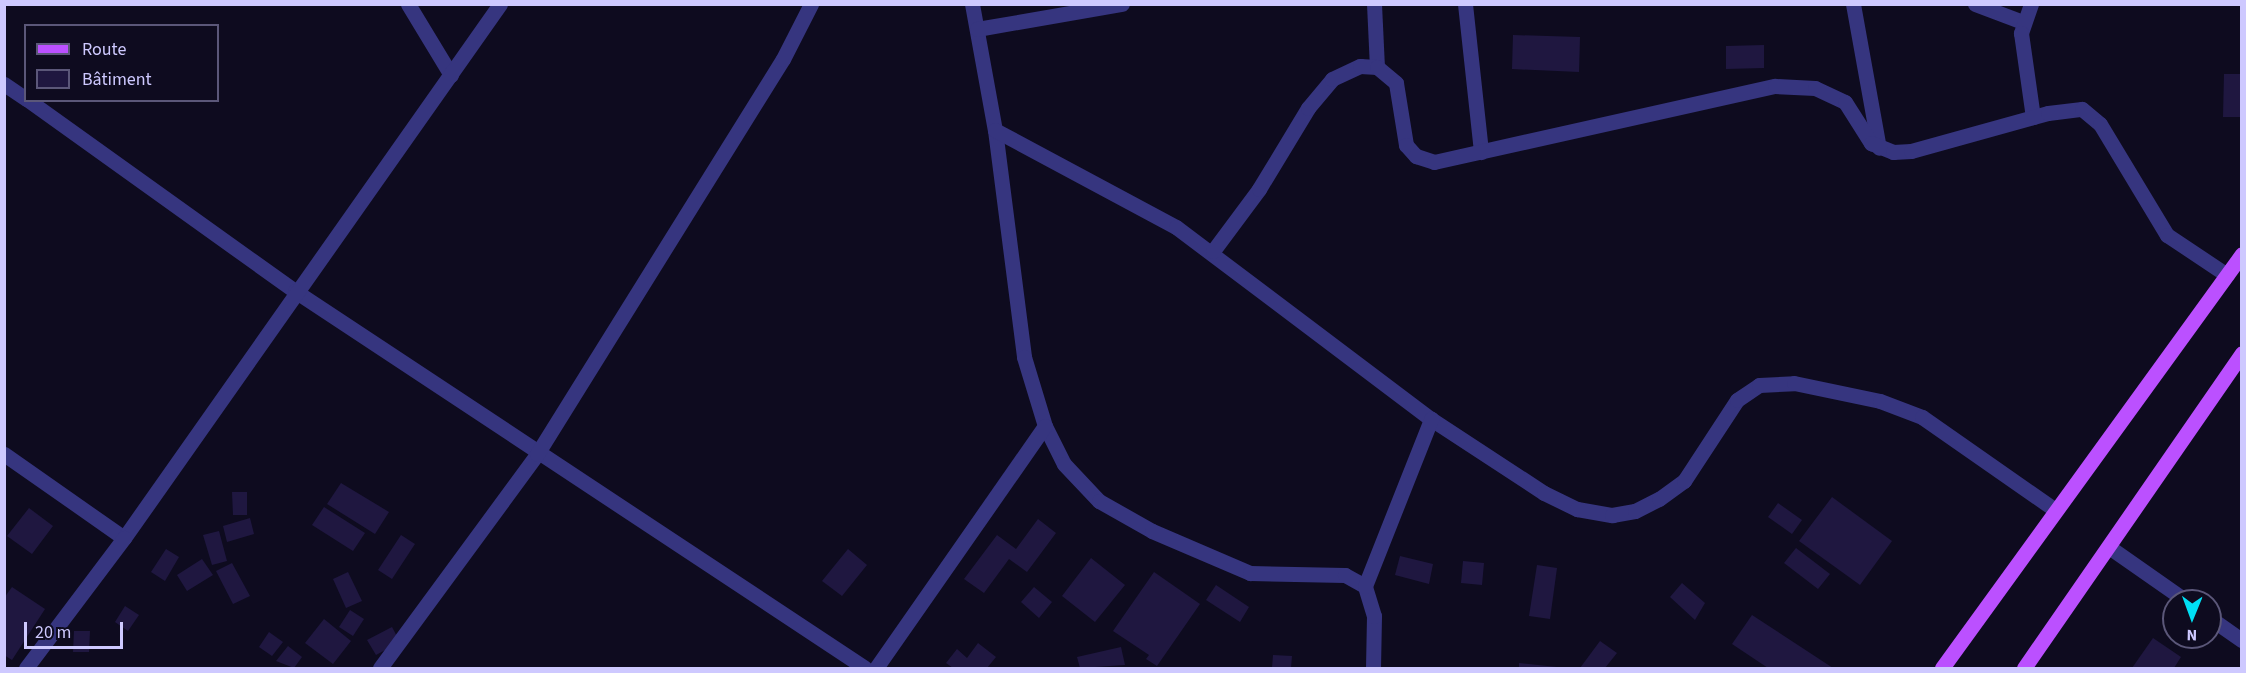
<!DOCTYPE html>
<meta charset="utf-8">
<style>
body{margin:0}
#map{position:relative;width:2246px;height:673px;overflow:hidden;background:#0e0b1f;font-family:"Source Sans 3",sans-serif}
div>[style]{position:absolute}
.building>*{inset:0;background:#1f1740}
.minor>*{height:15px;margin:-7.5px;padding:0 7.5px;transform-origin:7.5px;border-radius:7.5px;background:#36357f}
.major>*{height:15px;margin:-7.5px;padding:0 7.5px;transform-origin:7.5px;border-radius:7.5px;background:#bb50ff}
span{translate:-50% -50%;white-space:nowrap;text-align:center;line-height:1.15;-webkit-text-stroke:4.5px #0e0b1f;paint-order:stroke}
.frame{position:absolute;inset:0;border:6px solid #cec9ff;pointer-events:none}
.legend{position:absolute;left:24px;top:24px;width:195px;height:78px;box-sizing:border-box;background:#0e0b1f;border:2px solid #5b5779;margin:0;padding:8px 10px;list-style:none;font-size:18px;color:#cec9ff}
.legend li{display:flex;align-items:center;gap:12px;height:30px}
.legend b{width:30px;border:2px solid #5b5779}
.north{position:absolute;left:2162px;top:589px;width:60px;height:60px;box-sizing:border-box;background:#0e0b1f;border:2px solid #5b5779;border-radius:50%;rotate:181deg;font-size:16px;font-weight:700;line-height:24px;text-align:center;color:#cec9ff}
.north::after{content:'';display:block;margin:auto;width:21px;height:27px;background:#00dff4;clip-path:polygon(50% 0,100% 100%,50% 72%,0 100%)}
.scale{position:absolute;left:24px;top:622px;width:99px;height:27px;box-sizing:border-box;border:3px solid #cec9ff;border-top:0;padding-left:8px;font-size:18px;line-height:21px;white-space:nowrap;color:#cec9ff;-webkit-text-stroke:4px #0e0b1f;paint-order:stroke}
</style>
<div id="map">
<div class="building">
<div style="clip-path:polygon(1513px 35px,1580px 37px,1579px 72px,1512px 69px)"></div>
<div style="clip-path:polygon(1764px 45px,1764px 68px,1726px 69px,1726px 46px)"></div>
<div style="clip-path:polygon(2224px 74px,2242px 74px,2242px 117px,2223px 117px)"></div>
<div style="clip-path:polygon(341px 483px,389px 512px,375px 534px,327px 504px)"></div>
<div style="clip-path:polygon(232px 492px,247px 492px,247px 515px,233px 515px)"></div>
<div style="clip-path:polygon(1832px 497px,1892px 541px,1860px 585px,1799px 541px)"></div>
<div style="clip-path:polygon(1778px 503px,1802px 520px,1792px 534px,1768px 517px)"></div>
<div style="clip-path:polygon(324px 507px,365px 533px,353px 551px,312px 525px)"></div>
<div style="clip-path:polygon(29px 508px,53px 526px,32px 554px,7px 536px)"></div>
<div style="clip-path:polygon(250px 518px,254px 534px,227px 542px,223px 526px)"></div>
<div style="clip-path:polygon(1038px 519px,1056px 533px,1027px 572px,1009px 559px,984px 593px,964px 579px,997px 535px,1016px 549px)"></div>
<div style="clip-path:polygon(219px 531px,227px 561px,212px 565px,203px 535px)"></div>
<div style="clip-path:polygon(401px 535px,415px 544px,392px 579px,378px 570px)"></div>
<div style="clip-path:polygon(1796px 548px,1830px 574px,1818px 589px,1784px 563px)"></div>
<div style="clip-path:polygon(166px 549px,179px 557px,165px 581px,151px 572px)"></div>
<div style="clip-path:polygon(848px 549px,867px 565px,842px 596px,822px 581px)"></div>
<div style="clip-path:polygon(1400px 556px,1433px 564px,1429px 584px,1395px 575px)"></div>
<div style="clip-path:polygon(1091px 558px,1125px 585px,1095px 622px,1062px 596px)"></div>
<div style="clip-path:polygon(202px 559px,213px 575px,187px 591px,177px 575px)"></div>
<div style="clip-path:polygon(1463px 561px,1484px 563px,1482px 585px,1461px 583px)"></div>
<div style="clip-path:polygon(232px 563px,250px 596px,233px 604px,216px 571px)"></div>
<div style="clip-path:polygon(1537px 565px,1557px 568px,1550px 619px,1529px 616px)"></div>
<div style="clip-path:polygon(348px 572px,362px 601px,346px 608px,333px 579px)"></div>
<div style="clip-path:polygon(1154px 572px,1200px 604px,1157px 666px,1146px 659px,1149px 655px,1113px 631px)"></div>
<div style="clip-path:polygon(1682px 583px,1705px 603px,1695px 620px,1670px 597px)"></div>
<div style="clip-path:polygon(1216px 585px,1249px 607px,1240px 622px,1206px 600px)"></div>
<div style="clip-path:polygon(12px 587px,45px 609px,12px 660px,4px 655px,4px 598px)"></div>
<div style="clip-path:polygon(1034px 587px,1052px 602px,1039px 618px,1021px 602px)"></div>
<div style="clip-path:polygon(125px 606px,139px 615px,128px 631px,115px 622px)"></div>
<div style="clip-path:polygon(350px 610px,364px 619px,353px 636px,339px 627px)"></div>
<div style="clip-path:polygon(1752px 615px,1833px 668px,1768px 668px,1732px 644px)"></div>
<div style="clip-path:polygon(324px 619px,351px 641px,333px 664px,305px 643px)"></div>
<div style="clip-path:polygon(392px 627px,400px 642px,376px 655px,367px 640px)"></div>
<div style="clip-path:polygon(74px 631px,90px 631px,89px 652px,73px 652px)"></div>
<div style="clip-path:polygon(269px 632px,283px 642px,272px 656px,259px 647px)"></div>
<div style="clip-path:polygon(2153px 638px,2181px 657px,2174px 668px,2132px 668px)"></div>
<div style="clip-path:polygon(1600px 641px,1617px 653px,1605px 668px,1580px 668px)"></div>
<div style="clip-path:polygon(978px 643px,996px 657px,987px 668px,953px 668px,946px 663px,957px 649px,967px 658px)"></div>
<div style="clip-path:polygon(288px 646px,302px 657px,294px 668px,276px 661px)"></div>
<div style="clip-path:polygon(1121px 647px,1125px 665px,1080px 668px,1077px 657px)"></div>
<div style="clip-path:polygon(1273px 655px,1292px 656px,1291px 668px,1272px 668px)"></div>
<div style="clip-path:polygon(1519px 663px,1557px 667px,1557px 668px,1519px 668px)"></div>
</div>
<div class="minor">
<div style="left:408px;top:4px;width:83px;rotate:58.8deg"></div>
<div style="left:972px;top:4px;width:128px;rotate:79.7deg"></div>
<div style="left:995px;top:130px;width:229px;rotate:82.7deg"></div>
<div style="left:1024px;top:357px;width:72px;rotate:73.1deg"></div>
<div style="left:1045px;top:426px;width:42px;rotate:63.4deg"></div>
<div style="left:1064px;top:464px;width:51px;rotate:46.6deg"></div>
<div style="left:1099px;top:501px;width:61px;rotate:29.5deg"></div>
<div style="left:1152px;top:531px;width:107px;rotate:23.2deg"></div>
<div style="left:1250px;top:573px;width:95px;rotate:1.2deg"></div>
<div style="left:1345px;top:575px;width:23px;rotate:29deg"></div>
<div style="left:1374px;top:4px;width:63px;rotate:87.3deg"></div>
<div style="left:1465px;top:4px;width:149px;rotate:83.8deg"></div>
<div style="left:1853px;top:4px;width:146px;rotate:79.8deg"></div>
<div style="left:1975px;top:4px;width:51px;rotate:20.6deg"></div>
<div style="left:2031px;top:4px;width:31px;rotate:109deg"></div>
<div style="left:2021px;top:33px;width:85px;rotate:81.9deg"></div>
<div style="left:977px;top:29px;width:147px;rotate:-9.8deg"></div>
<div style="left:4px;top:84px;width:27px;rotate:34deg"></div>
<div style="left:28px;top:100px;width:328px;rotate:35.6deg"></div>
<div style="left:295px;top:291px;width:683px;rotate:33.48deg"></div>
<div style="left:995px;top:130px;width:205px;rotate:28.2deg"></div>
<div style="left:1176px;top:227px;width:319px;rotate:37deg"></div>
<div style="left:1431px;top:419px;width:135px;rotate:33.2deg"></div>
<div style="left:1544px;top:493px;width:37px;rotate:26deg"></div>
<div style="left:1577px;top:509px;width:36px;rotate:10deg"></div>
<div style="left:1612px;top:515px;width:23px;rotate:-10deg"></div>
<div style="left:1635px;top:511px;width:27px;rotate:-27deg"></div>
<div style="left:1659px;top:499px;width:31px;rotate:-36deg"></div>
<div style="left:1684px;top:481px;width:97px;rotate:-56.8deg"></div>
<div style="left:1737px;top:400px;width:27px;rotate:-34deg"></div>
<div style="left:1759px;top:385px;width:35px;rotate:-3deg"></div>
<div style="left:1794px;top:383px;width:88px;rotate:11.8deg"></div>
<div style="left:1880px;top:401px;width:45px;rotate:20.9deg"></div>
<div style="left:1922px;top:417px;width:161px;rotate:34.9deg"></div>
<div style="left:1213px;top:251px;width:77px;rotate:-53.4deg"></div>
<div style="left:1259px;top:189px;width:95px;rotate:-58.8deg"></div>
<div style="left:1308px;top:108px;width:38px;rotate:-50deg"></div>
<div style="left:1332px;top:79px;width:31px;rotate:-25deg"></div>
<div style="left:1360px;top:66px;width:17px;rotate:3deg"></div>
<div style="left:1377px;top:67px;width:25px;rotate:40deg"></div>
<div style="left:1396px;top:83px;width:63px;rotate:80.8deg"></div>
<div style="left:1406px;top:145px;width:15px;rotate:48deg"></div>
<div style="left:1416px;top:156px;width:19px;rotate:18deg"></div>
<div style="left:1434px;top:162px;width:349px;rotate:-12.6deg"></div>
<div style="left:1775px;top:86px;width:40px;rotate:2.9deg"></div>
<div style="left:1815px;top:88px;width:33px;rotate:25deg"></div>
<div style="left:1845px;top:102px;width:49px;rotate:57.6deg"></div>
<div style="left:1871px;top:143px;width:24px;rotate:22deg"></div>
<div style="left:1893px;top:152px;width:18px;rotate:-3deg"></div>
<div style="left:1911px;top:151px;width:142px;rotate:-15.5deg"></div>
<div style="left:2048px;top:113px;width:34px;rotate:-7deg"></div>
<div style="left:2082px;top:109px;width:23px;rotate:40deg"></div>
<div style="left:2100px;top:124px;width:130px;rotate:58.9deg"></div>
<div style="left:2167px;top:235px;width:72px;rotate:33.7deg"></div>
<div style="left:4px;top:454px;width:146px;rotate:35deg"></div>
<div style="left:124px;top:538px;width:653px;rotate:-54.85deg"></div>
<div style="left:2109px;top:547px;width:94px;rotate:35deg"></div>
<div style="left:2210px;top:618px;width:39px;rotate:35deg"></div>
<div style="left:26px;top:668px;width:163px;rotate:-53deg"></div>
<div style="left:380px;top:668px;width:265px;rotate:-53.7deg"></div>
<div style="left:537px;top:454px;width:465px;rotate:-58.1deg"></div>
<div style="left:783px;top:59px;width:62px;rotate:-63deg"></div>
<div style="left:876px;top:668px;width:295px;rotate:-55.1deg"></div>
<div style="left:1373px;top:668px;width:52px;rotate:-88.9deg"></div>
<div style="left:1374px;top:616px;width:31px;rotate:-107deg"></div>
<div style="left:1365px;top:586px;width:180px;rotate:-68.4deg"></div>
</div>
<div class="major">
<div style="left:1942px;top:668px;width:511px;rotate:-54.07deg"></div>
<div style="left:2024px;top:668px;width:383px;rotate:-55.3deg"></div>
</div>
<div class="frame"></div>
<ul class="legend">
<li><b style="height:8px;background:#bb50ff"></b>Route</li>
<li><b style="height:16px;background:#1f1740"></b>Bâtiment</li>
</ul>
<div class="north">N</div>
<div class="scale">20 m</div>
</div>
